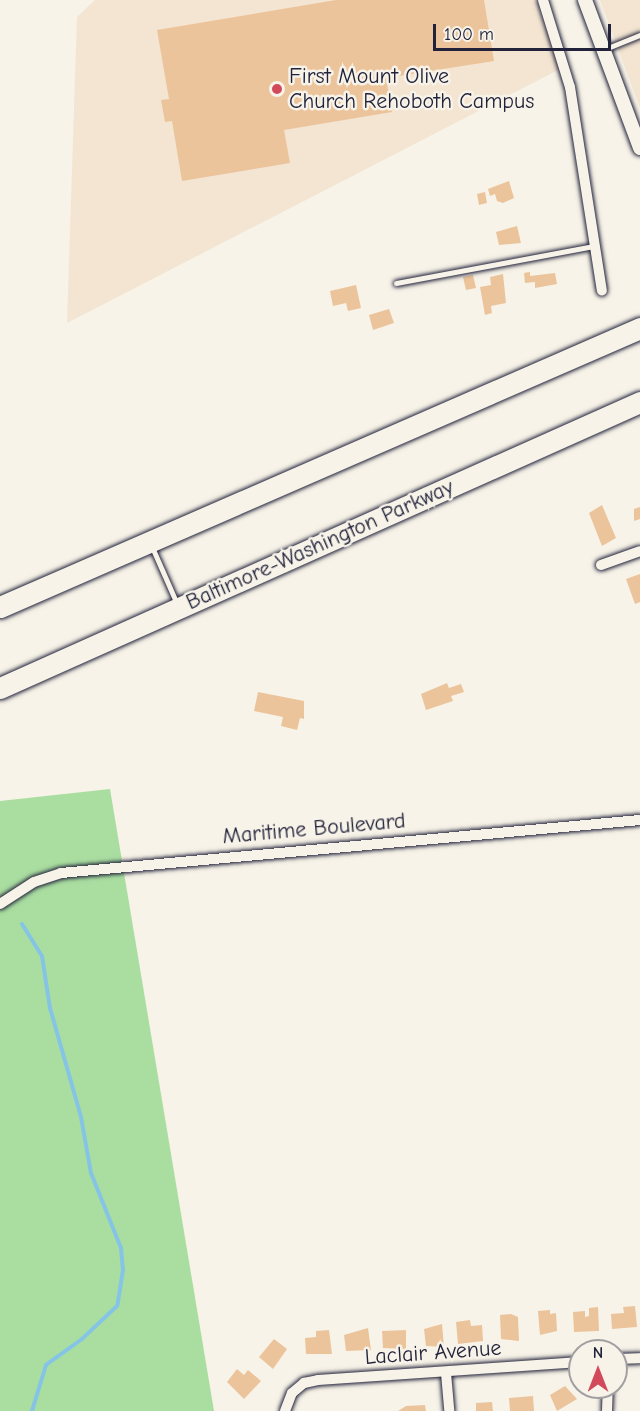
<!DOCTYPE html>
<style>
body{margin:0}
#map{position:relative;width:640px;height:1411px;overflow:hidden;background:#f7f3e8;font-family:"Comic Neue",sans-serif}
div>[style]{position:absolute}
.built>*{inset:0;background:#f3e5d1}
.green>*{inset:0;background:#aadea1}
.stream>*{height:4px;margin:-2px;padding:0 2px;transform-origin:2px;border-radius:2px;background:#85c4e5}
.building>*{inset:0;background:#ebc49b}
.roads{filter:drop-shadow(0 0 2px #22223b) drop-shadow(0 0 2px #22223b)}
.service>*{height:5px;margin:-2.5px;padding:0 2.5px;transform-origin:2.5px;border-radius:2.5px;background:#f7f3e8}
.minor>*{height:10px;margin:-5px;padding:0 5px;transform-origin:5px;border-radius:5px;background:#f7f3e8}
.tertiary>*{height:14px;margin:-7px;padding:0 7px;transform-origin:7px;border-radius:7px;background:#f7f3e8}
.motorway>*{height:21px;margin:-10.5px;padding:0 10.5px;transform-origin:10.5px;border-radius:10.5px;background:#f7f3e8}
.dots>*{width:16px;height:16px;translate:-50% -50%;box-sizing:border-box;border:3px solid #f7f3e8;border-radius:50%}
span{translate:-50% -50%;white-space:nowrap;text-align:center;line-height:1.15;-webkit-text-stroke:5px #f7f3e8;paint-order:stroke}
.poi-label{font-size:22px;color:#22223b}
.left{translate:0 -50%;text-align:left}
.street-label{font-size:22px;color:#22223b}
.north{position:absolute;left:568px;top:1339px;width:60px;height:60px;box-sizing:border-box;background:#f7f3e8;border:2px solid #a29fa3;border-radius:50%;rotate:0deg;font-size:16px;font-weight:700;line-height:24px;text-align:center;color:#22223b}
.north::after{content:'';display:block;margin:auto;width:21px;height:27px;background:#d1495b;clip-path:polygon(50% 0,100% 100%,50% 72%,0 100%)}
.scale{position:absolute;left:433px;top:24px;width:178px;height:27px;box-sizing:border-box;border:3px solid #22223b;border-top:0;padding-left:8px;font-size:18px;line-height:21px;white-space:nowrap;color:#22223b;-webkit-text-stroke:4px #f7f3e8;paint-order:stroke}
</style>
<div id="map">
<div class="built">
<div style="clip-path:polygon(95px 0,536px 0,560px 69px,67px 323px,77px 17px)"></div>
<div style="clip-path:polygon(600px 0,640px 0,640px 108px)"></div>
</div>
<div class="green">
<div style="clip-path:polygon(110px 789px,214px 1411px,0 1411px,0 801px)"></div>
</div>
<div class="stream">
<div style="left:22px;top:924px;width:38px;rotate:58deg"></div>
<div style="left:42px;top:956px;width:53px;rotate:81.3deg"></div>
<div style="left:50px;top:1008px;width:113px;rotate:74.1deg"></div>
<div style="left:81px;top:1117px;width:57px;rotate:79.9deg"></div>
<div style="left:91px;top:1173px;width:81px;rotate:68.2deg"></div>
<div style="left:121px;top:1248px;width:22px;rotate:85deg"></div>
<div style="left:123px;top:1270px;width:36px;rotate:99deg"></div>
<div style="left:117px;top:1306px;width:48px;rotate:136.7deg"></div>
<div style="left:82px;top:1339px;width:44px;rotate:144.2deg"></div>
<div style="left:46px;top:1365px;width:48px;rotate:106.9deg"></div>
</div>
<div class="building">
<div style="clip-path:polygon(336px 0,484px 0,494px 61px,386px 78px,392px 112px,284px 130px,290px 163px,182px 181px,172px 121px,165px 122px,161px 100px,169px 99px,157px 30px)"></div>
<div style="clip-path:polygon(509px 181px,514px 198px,503px 203px,497px 201px,495px 194px,490px 196px,488px 189px)"></div>
<div style="clip-path:polygon(485px 192px,487px 203px,479px 205px,477px 194px)"></div>
<div style="clip-path:polygon(517px 226px,521px 243px,499px 245px,496px 232px)"></div>
<div style="clip-path:polygon(530px 272px,530px 276px,555px 273px,557px 284px,535px 288px,535px 282px,525px 283px,524px 273px)"></div>
<div style="clip-path:polygon(503px 274px,506px 303px,491px 306px,492px 313px,485px 315px,480px 287px,491px 285px,490px 277px)"></div>
<div style="clip-path:polygon(473px 275px,476px 288px,466px 290px,463px 277px)"></div>
<div style="clip-path:polygon(356px 285px,361px 308px,348px 311px,346px 303px,333px 306px,330px 291px)"></div>
<div style="clip-path:polygon(389px 309px,394px 323px,373px 330px,369px 315px)"></div>
<div style="clip-path:polygon(602px 505px,616px 538px,602px 546px,589px 513px)"></div>
<div style="clip-path:polygon(640px 507px,640px 519px,634px 521px,634px 509px)"></div>
<div style="clip-path:polygon(640px 574px,640px 602px,635px 604px,626px 579px)"></div>
<div style="clip-path:polygon(447px 683px,449px 688px,461px 684px,464px 692px,451px 696px,453px 701px,426px 710px,421px 694px)"></div>
<div style="clip-path:polygon(258px 692px,304px 701px,304px 719px,300px 718px,297px 730px,281px 726px,283px 717px,254px 711px)"></div>
<div style="clip-path:polygon(635px 1306px,637px 1327px,612px 1329px,611px 1314px,624px 1313px,623px 1307px)"></div>
<div style="clip-path:polygon(598px 1307px,599px 1331px,574px 1332px,573px 1312px,585px 1311px,585px 1317px,589px 1316px,589px 1308px)"></div>
<div style="clip-path:polygon(550px 1310px,550px 1314px,556px 1313px,557px 1331px,540px 1335px,538px 1311px)"></div>
<div style="clip-path:polygon(511px 1314px,518px 1317px,519px 1341px,501px 1339px,500px 1315px)"></div>
<div style="clip-path:polygon(470px 1320px,471px 1326px,482px 1325px,483px 1341px,458px 1344px,456px 1322px)"></div>
<div style="clip-path:polygon(442px 1324px,444px 1347px,426px 1346px,424px 1329px)"></div>
<div style="clip-path:polygon(368px 1328px,371px 1350px,346px 1351px,344px 1335px)"></div>
<div style="clip-path:polygon(329px 1330px,332px 1354px,306px 1354px,305px 1338px,316px 1337px,316px 1331px)"></div>
<div style="clip-path:polygon(406px 1330px,406px 1349px,383px 1348px,382px 1331px)"></div>
<div style="clip-path:polygon(274px 1339px,287px 1349px,273px 1369px,259px 1357px)"></div>
<div style="clip-path:polygon(237px 1369px,244px 1375px,248px 1370px,261px 1381px,244px 1399px,227px 1382px)"></div>
<div style="clip-path:polygon(565px 1386px,577px 1399px,557px 1411px,550px 1395px)"></div>
<div style="clip-path:polygon(533px 1396px,534px 1411px,510px 1411px,509px 1398px)"></div>
<div style="clip-path:polygon(492px 1402px,493px 1411px,476px 1411px,476px 1403px)"></div>
<div style="clip-path:polygon(425px 1405px,426px 1411px,398px 1411px,406px 1406px)"></div>
</div>
<div class="roads">
<div class="service">
<div style="left:605px;top:49px;width:38px;rotate:-22deg"></div>
<div style="left:396px;top:283px;width:200px;rotate:-10.6deg"></div>
<div style="left:152px;top:547px;width:62px;rotate:66.3deg"></div>
</div>
<div class="minor">
<div style="left:543px;top:0;width:91px;rotate:72.8deg"></div>
<div style="left:570px;top:87px;width:206px;rotate:81.1deg"></div>
<div style="left:601px;top:565px;width:41px;rotate:-19.7deg"></div>
<div style="left:0;top:904px;width:40px;rotate:-32.9deg"></div>
<div style="left:34px;top:882px;width:28px;rotate:-18deg"></div>
<div style="left:61px;top:873px;width:581px;rotate:-5.23deg"></div>
<div style="left:616px;top:1359px;width:24px;rotate:-2deg"></div>
<div style="left:446px;top:1373px;width:38px;rotate:85deg"></div>
<div style="left:285px;top:1411px;width:19px;rotate:-69deg"></div>
<div style="left:292px;top:1393px;width:16px;rotate:-40deg"></div>
<div style="left:304px;top:1383px;width:14px;rotate:-12deg"></div>
<div style="left:318px;top:1380px;width:263px;rotate:-3.9deg"></div>
<div style="left:607px;top:1411px;width:24px;rotate:-88deg"></div>
</div>
<div class="tertiary">
<div style="left:585px;top:0;width:158px;rotate:69.6deg"></div>
</div>
<div class="motorway">
<div style="left:0;top:607px;width:698px;rotate:-23.55deg"></div>
<div style="left:0;top:688px;width:701px;rotate:-24.08deg"></div>
</div>
</div>
<div class="dots">
<div style="left:277px;top:89px;background:#d1495b"></div>
</div>
<div class="poi-label">
<span class="left" style="left:289px;top:89px">First Mount Olive<br>Church Rehoboth Campus</span>
</div>
<div class="street-label">
<span style="left:320px;top:545px;rotate:-24deg">Baltimore-Washington Parkway</span>
<span style="left:314px;top:829px;rotate:-5deg">Maritime Boulevard</span>
<span style="left:433px;top:1353px;rotate:-4deg">Laclair Avenue</span>
</div>
<div class="north">N</div>
<div class="scale">100 m</div>
</div>
